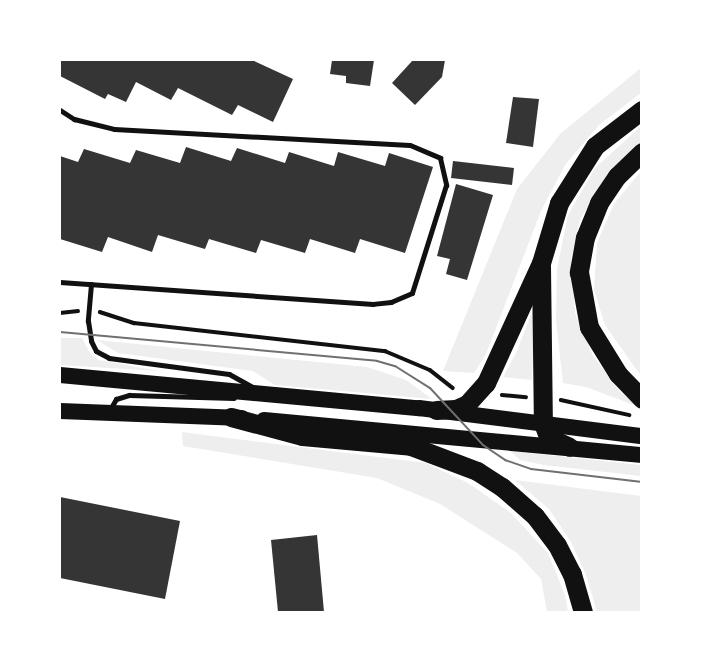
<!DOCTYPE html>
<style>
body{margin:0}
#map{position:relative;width:701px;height:672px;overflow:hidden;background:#fff;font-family:Helvetica,sans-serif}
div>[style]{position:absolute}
.green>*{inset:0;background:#eee}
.building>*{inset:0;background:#353535}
.path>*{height:3.5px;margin:-1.75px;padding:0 1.75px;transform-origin:1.75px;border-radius:1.75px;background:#111}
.service>*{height:5px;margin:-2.5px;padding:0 2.5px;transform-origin:2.5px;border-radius:2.5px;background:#111}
.primary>*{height:16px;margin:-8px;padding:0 8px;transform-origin:8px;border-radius:8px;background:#111}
.motorway>*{height:19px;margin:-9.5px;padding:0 9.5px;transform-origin:9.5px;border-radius:9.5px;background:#111}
.tram>*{height:2px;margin:-1px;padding:0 1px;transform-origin:1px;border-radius:1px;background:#707070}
span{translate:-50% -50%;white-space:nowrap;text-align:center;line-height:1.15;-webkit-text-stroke:5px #fff;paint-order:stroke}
.frame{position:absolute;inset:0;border:61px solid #fff;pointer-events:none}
</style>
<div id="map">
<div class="green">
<div style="clip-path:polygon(641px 68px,641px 93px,599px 125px,565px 165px,541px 211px,486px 354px,474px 373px,443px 371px,517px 189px,561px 133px)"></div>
<div style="clip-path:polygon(641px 126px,641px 144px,609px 171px,580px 220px,571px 258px,575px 313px,592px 354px,619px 391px,639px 407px,586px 387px,563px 383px,556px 321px,557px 269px,568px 215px,595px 168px)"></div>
<div style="clip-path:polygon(641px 171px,641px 376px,605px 325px,594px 290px,597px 243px,614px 204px)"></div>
<div style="clip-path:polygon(535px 304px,532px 380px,503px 377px,516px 353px)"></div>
<div style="clip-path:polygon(60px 338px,82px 338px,90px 353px,99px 360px,159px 371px,60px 365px)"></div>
<div style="clip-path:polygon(97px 340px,367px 367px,406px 380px,432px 399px,275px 385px,253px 371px,118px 353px)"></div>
<div style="clip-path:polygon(182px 432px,426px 463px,468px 483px,511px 513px,548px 553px,565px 595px,568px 612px,547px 612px,541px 579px,517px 553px,440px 504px,377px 478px,183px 446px)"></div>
<div style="clip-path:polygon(510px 451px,641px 465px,641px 476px,544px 465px,520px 460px)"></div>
<div style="clip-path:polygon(515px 480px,641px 496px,641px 612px,597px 612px,586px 575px,571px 542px,549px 509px)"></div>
</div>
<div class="building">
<div style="clip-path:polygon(61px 60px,252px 60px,293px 79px,273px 122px,238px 105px,232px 115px,178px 88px,171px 100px,136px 82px,126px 102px,108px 94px,105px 99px,60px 76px)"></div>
<div style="clip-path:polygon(332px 60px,374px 60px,370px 86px,346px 83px,346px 76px,330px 74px)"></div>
<div style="clip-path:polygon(413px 60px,445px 60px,442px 77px,415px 105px,392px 83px)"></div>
<div style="clip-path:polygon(513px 97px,539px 99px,533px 147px,506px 143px)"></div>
<div style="clip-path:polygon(186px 147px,231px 161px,237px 148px,285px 163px,289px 152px,334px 166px,338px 152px,385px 166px,389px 153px,433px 167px,405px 253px,360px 239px,355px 253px,310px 239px,305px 253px,261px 240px,256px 253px,209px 239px,205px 249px,158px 235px,152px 252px,108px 237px,102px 252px,60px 239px,60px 156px,78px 162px,84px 149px,130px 163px,136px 150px,180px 163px)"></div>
<div style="clip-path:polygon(453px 161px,514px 168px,512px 185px,451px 178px)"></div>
<div style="clip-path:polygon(456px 184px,493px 195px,467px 280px,446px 274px,450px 259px,437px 256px)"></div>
<div style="clip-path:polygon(60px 497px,180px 521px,165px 599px,60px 578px)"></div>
<div style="clip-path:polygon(317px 535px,324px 612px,278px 612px,271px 540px)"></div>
</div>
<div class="path">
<div style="left:100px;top:312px;width:36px;rotate:18deg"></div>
<div style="left:134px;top:323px;width:253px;rotate:6.4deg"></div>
<div style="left:385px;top:351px;width:49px;rotate:22.9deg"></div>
<div style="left:430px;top:370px;width:29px;rotate:38deg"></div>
<div style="left:60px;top:313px;width:18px;rotate:-6deg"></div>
<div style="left:502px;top:395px;width:24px;rotate:5deg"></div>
<div style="left:561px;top:400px;width:70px;rotate:12.4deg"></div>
</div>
<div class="service">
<div style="left:60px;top:110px;width:17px;rotate:33deg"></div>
<div style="left:74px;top:119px;width:41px;rotate:14deg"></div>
<div style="left:114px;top:129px;width:296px;rotate:3.1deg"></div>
<div style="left:410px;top:145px;width:33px;rotate:23deg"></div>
<div style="left:440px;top:158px;width:28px;rotate:77deg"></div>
<div style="left:446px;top:185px;width:113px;rotate:107.5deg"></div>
<div style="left:412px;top:293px;width:23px;rotate:157deg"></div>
<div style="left:391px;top:302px;width:18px;rotate:174deg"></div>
<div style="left:373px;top:304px;width:314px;rotate:-176deg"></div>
<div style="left:91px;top:284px;width:37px;rotate:95deg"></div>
<div style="left:88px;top:321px;width:20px;rotate:81deg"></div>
<div style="left:91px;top:341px;width:11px;rotate:63deg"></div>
<div style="left:96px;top:351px;width:15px;rotate:28deg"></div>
<div style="left:109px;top:358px;width:121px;rotate:7.6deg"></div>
<div style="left:229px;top:374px;width:31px;rotate:29deg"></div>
<div style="left:109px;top:411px;width:14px;rotate:-60deg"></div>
<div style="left:116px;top:399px;width:14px;rotate:-17deg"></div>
<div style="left:129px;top:395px;width:105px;rotate:1.6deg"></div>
</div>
<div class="primary">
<div style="left:60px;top:375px;width:361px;rotate:5.3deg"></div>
<div style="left:419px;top:408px;width:225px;rotate:7.2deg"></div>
<div style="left:60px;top:411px;width:182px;rotate:2.2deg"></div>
<div style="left:264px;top:420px;width:380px;rotate:5.3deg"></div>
</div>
<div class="motorway">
<div style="left:642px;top:152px;width:35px;rotate:136deg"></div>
<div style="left:617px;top:176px;width:32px;rotate:124deg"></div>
<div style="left:599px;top:203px;width:37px;rotate:112deg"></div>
<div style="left:585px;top:237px;width:36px;rotate:100deg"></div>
<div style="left:579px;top:272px;width:56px;rotate:79.7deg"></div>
<div style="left:589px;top:327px;width:55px;rotate:58.3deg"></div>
<div style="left:618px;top:374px;width:35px;rotate:46deg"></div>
<div style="left:541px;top:267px;width:156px;rotate:89.3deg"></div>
<div style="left:543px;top:423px;width:15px;rotate:70deg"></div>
<div style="left:548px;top:437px;width:23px;rotate:25deg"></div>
<div style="left:436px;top:410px;width:20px;rotate:-3deg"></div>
<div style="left:456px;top:409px;width:12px;rotate:-24deg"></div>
<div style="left:467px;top:404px;width:28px;rotate:-48deg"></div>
<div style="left:486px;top:383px;width:132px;rotate:-65.4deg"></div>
<div style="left:541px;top:263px;width:63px;rotate:-73.3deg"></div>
<div style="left:559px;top:203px;width:67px;rotate:-57.7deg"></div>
<div style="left:595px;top:146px;width:59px;rotate:-37.5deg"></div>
<div style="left:231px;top:417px;width:73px;rotate:15deg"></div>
<div style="left:302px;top:436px;width:109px;rotate:5.2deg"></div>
<div style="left:411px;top:446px;width:71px;rotate:20.7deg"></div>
<div style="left:477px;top:471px;width:30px;rotate:33deg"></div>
<div style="left:502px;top:487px;width:44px;rotate:41.3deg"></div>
<div style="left:535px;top:516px;width:36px;rotate:53deg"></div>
<div style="left:557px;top:545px;width:33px;rotate:63deg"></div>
<div style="left:572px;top:574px;width:40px;rotate:74deg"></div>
</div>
<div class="tram">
<div style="left:60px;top:332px;width:318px;rotate:5.2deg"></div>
<div style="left:377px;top:361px;width:19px;rotate:16deg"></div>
<div style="left:395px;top:366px;width:41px;rotate:32.2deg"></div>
<div style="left:430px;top:388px;width:78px;rotate:47.1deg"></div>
<div style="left:483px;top:445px;width:27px;rotate:34deg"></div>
<div style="left:505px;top:460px;width:28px;rotate:19deg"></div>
<div style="left:531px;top:469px;width:112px;rotate:6.7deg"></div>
</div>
<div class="frame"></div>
</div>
